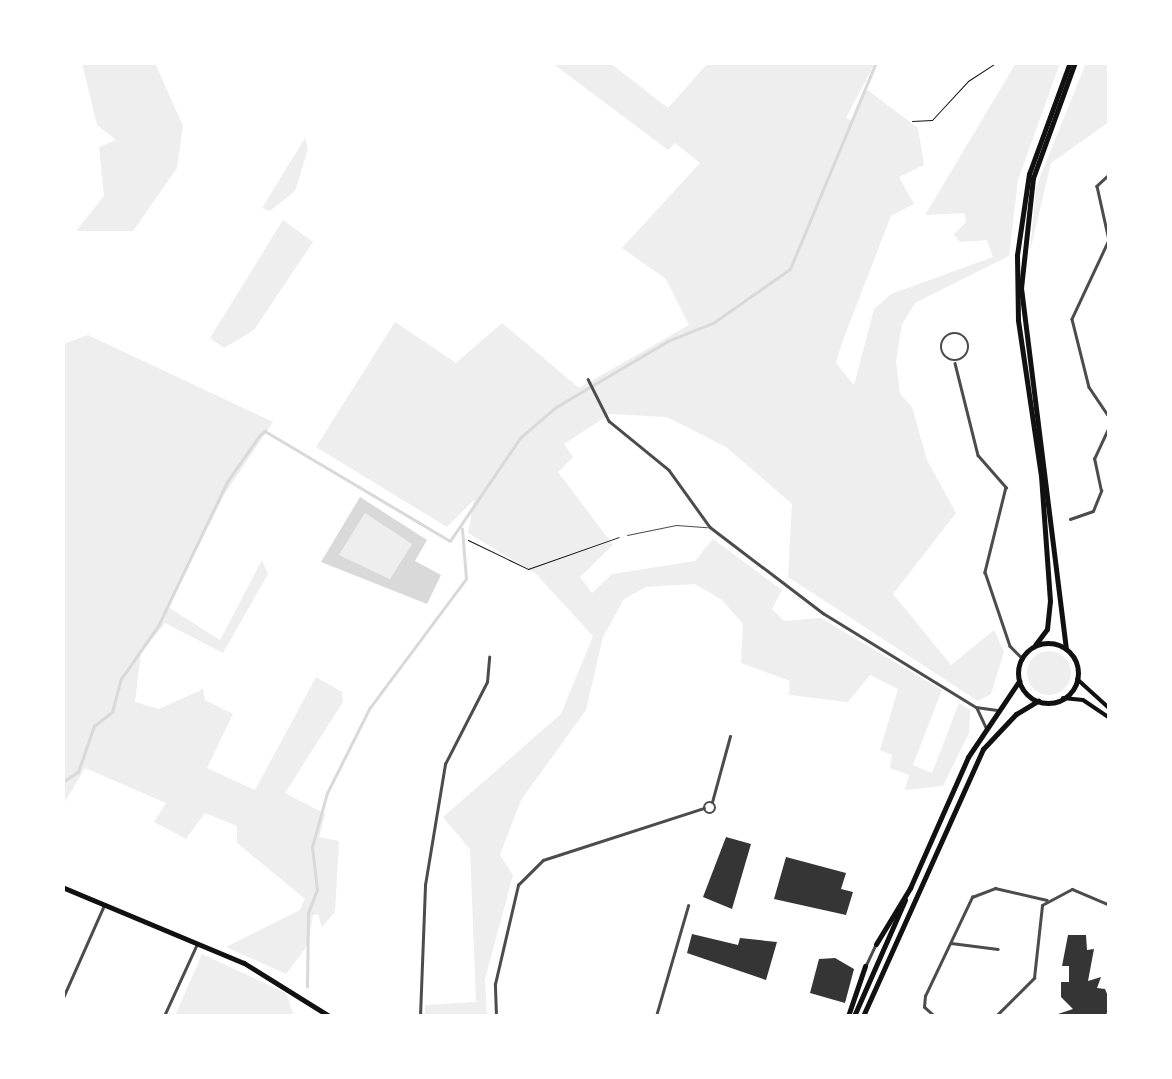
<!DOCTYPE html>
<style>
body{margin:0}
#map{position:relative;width:1172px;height:1079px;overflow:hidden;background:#fff;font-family:"Alegreya Sans",sans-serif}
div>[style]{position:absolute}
.green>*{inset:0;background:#eee}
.round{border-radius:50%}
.water>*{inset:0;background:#d9d9d9}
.stream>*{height:2.5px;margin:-1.25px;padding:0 1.25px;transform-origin:1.25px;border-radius:1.25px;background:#d9d9d9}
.building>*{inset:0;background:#353535}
.path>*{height:1px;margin:-0.5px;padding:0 0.5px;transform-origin:0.5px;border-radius:0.5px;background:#111}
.service>*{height:1px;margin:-0.5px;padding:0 0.5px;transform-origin:0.5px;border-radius:0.5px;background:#4c4c4c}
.minor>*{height:2.5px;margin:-1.25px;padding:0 1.25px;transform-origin:1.25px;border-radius:1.25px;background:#4c4c4c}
.minor>.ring{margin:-1.25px;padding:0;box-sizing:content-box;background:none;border:2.5px solid #4c4c4c;border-radius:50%}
.secondary>*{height:4px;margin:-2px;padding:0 2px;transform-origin:2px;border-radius:2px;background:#111}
.primary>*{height:5px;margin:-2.5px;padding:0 2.5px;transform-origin:2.5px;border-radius:2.5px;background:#111}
.primary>.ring{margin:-2.5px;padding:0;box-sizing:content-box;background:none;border:5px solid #111;border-radius:50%}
span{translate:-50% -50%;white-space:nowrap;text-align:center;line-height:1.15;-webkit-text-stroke:8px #fff;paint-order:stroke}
.frame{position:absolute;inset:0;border:65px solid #fff;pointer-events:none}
</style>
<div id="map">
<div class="green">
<div style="clip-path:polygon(82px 63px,155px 63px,183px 126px,177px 168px,133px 231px,76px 231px,104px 196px,99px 147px,116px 140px,97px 125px)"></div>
<div style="clip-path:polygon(552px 63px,610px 63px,668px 108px,708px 63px,875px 63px,846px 118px,851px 120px,866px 89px,918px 128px,924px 165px,899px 177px,914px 204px,891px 216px,843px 340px,836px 363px,854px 385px,874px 309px,891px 294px,993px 257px,987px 240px,960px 242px,954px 234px,966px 222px,964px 213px,925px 215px,1016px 63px,1060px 63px,1018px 180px,1009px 256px,915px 303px,902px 324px,896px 361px,900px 394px,912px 407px,927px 460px,956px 513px,893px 594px,951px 665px,994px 630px,1004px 652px,991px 694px,978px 701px,788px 577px,792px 504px,726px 447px,667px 417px,610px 414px,564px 444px,573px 457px,558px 472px,613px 545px,580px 577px,592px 593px,612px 574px,695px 561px,713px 539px,782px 590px,772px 609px,784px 621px,821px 618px,942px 690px,913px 765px,932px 773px,959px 703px,970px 710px,969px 733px,943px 786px,905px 790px,909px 775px,890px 768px,892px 755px,880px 750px,898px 689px,870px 675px,848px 702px,789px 695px,790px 681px,741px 663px,743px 624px,722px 600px,695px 584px,646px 587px,624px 599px,603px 637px,586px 710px,521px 800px,500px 855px,513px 875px,485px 979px,487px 1016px,425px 1016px,425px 1005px,476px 1002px,470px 849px,443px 817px,561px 714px,593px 636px,535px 573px,468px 533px,474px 500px,447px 527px,316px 447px,395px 322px,456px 363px,502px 323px,579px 388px,689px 325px,666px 279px,622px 248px,700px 163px,675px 143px,668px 150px)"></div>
<div style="clip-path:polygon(1086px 63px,1109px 63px,1109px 122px,1051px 163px,1030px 251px,1036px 187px)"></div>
<div style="clip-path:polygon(305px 138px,308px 149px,295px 191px,270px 211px,262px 208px)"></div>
<div style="clip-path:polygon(283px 220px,313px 242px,254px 330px,224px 348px,210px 338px)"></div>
<div style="clip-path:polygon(88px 335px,273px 422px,224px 495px,168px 607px,220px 640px,262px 560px,268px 574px,223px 653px,165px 623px,141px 653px,135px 702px,159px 709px,203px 689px,205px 700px,233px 714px,207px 768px,255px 790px,316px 677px,342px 692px,343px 702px,285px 793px,325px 814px,319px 837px,339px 841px,335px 912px,322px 927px,318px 914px,313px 915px,307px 946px,286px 974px,226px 947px,300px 910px,305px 899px,237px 843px,237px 826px,205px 813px,186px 839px,154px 822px,166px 803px,85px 768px,63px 805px,63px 344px)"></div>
<div style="clip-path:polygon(365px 512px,413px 544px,390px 579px,339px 555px)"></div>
<div class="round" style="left:1027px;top:651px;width:44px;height:44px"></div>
<div style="clip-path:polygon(202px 954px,286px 993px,294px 1016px,175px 1016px)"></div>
</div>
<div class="water">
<div style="clip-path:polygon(evenodd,360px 497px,427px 540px,415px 561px,441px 575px,427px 604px,321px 562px,360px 497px,365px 513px,412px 544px,390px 579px,339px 555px,365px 513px)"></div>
</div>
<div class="stream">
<div style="left:62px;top:782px;width:19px;rotate:-32deg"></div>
<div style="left:78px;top:772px;width:49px;rotate:-70.8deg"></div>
<div style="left:94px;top:726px;width:23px;rotate:-38deg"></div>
<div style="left:112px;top:712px;width:34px;rotate:-75deg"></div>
<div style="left:121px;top:679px;width:65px;rotate:-55.1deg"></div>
<div style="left:158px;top:626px;width:160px;rotate:-64.4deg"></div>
<div style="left:227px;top:482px;width:56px;rotate:-55.2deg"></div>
<div style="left:259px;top:436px;width:8px;rotate:-40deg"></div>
<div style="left:265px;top:431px;width:215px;rotate:30.7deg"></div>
<div style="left:450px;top:541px;width:125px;rotate:-55.8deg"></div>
<div style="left:520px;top:438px;width:48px;rotate:-40.7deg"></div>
<div style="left:556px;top:407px;width:130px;rotate:-30.5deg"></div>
<div style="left:668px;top:341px;width:48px;rotate:-21.8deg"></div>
<div style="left:713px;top:323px;width:94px;rotate:-35deg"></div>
<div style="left:790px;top:269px;width:224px;rotate:-67.4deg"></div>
<div style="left:307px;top:987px;width:74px;rotate:-89.2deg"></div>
<div style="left:308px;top:913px;width:25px;rotate:-69deg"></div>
<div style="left:317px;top:890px;width:43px;rotate:-96.6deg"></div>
<div style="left:312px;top:847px;width:56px;rotate:-74.5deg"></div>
<div style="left:327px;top:793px;width:94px;rotate:-63.4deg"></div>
<div style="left:369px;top:709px;width:162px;rotate:-53.3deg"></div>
<div style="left:466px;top:579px;width:50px;rotate:-94.6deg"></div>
</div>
<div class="building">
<div style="clip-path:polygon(726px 837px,751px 844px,732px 909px,703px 897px)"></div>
<div style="clip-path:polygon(786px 857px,846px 873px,841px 889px,853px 892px,846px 915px,774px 899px)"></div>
<div style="clip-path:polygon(692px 934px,738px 945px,740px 938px,777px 942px,766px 980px,687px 953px)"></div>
<div style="clip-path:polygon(1068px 935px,1086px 935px,1087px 950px,1094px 949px,1088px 981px,1101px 977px,1097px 988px,1105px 989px,1110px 1001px,1106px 1016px,1052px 1016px,1073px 1009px,1061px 997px,1061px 982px,1069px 982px,1069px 966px,1062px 966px)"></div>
<div style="clip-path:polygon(835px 958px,854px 969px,845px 1003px,810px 993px,819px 959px)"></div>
</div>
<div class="path">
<div style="left:912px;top:121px;width:20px;rotate:-3deg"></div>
<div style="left:932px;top:120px;width:53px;rotate:-47.3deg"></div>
<div style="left:968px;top:81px;width:35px;rotate:-33deg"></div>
<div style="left:468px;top:540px;width:67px;rotate:25.8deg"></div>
<div style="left:528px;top:569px;width:96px;rotate:-19.4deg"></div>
</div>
<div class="service">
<div style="left:627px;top:535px;width:50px;rotate:-11.5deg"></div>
<div style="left:676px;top:525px;width:31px;rotate:4deg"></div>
</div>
<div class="minor">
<div style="left:1110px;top:174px;width:18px;rotate:137deg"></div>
<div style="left:1097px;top:186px;width:55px;rotate:77.5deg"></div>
<div style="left:1109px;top:240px;width:87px;rotate:115.1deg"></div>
<div style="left:1072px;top:319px;width:70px;rotate:76deg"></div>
<div style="left:1089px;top:387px;width:37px;rotate:56deg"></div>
<div class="ring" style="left:941px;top:333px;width:25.5px;height:25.5px"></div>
<div style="left:955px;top:363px;width:95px;rotate:76deg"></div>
<div style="left:978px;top:455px;width:43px;rotate:48.8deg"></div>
<div style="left:1006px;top:487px;width:88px;rotate:103.9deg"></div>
<div style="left:985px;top:572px;width:78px;rotate:71.3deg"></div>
<div style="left:1010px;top:646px;width:17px;rotate:45deg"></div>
<div style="left:588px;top:379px;width:47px;rotate:63.4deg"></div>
<div style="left:609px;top:421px;width:77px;rotate:39.2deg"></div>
<div style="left:669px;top:470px;width:70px;rotate:54.3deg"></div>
<div style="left:710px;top:527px;width:142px;rotate:37.3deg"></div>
<div style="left:823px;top:613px;width:180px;rotate:31.6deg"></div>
<div style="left:976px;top:707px;width:21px;rotate:8deg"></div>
<div style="left:1070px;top:519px;width:24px;rotate:-19deg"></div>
<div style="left:1093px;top:511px;width:22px;rotate:-68deg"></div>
<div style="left:1101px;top:491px;width:33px;rotate:-102deg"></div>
<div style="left:1094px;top:459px;width:38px;rotate:-65deg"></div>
<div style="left:977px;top:708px;width:21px;rotate:65deg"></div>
<div class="ring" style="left:704px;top:802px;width:9.5px;height:9.5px"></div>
<div style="left:712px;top:802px;width:68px;rotate:-74.7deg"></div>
<div style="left:951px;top:943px;width:47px;rotate:7.3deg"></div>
<div style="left:866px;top:965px;width:21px;rotate:-65deg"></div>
<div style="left:62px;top:1000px;width:104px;rotate:-66.1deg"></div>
<div style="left:164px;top:1016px;width:79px;rotate:-65.4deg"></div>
<div style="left:420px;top:1016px;width:131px;rotate:-87.8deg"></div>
<div style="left:425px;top:885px;width:123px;rotate:-80.6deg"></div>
<div style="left:445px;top:764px;width:92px;rotate:-62.9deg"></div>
<div style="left:487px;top:682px;width:25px;rotate:-85deg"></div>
<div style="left:496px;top:1016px;width:32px;rotate:-92deg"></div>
<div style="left:495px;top:984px;width:102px;rotate:-76.9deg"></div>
<div style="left:518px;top:885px;width:35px;rotate:-45deg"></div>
<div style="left:543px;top:860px;width:169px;rotate:-17.9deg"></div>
<div style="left:656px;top:1016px;width:115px;rotate:-73.8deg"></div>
<div style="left:934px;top:1016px;width:13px;rotate:-138deg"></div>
<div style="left:924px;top:1007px;width:11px;rotate:-85deg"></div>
<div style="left:925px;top:996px;width:110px;rotate:-64.6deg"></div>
<div style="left:972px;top:897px;width:25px;rotate:-21deg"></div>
<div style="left:995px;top:888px;width:53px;rotate:13deg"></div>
<div style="left:996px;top:1016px;width:54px;rotate:-45deg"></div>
<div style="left:1034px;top:978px;width:73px;rotate:-83.7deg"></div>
<div style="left:1042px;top:905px;width:34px;rotate:-28deg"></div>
<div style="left:1072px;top:889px;width:41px;rotate:22.8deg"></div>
</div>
<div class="secondary">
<div style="left:1077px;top:679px;width:45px;rotate:42.3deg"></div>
<div style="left:1063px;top:698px;width:20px;rotate:6deg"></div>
<div style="left:1083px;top:700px;width:32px;rotate:34deg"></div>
</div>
<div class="primary">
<div class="ring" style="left:1018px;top:643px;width:55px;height:55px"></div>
<div style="left:1035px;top:645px;width:20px;rotate:-53deg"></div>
<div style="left:1047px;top:629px;width:28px;rotate:-84deg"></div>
<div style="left:1050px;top:601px;width:125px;rotate:-94.1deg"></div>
<div style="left:1041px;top:476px;width:158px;rotate:-98.4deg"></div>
<div style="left:1018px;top:320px;width:65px;rotate:-90.9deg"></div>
<div style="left:1017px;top:255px;width:82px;rotate:-81.6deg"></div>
<div style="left:1029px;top:174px;width:119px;rotate:-69.9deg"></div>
<div style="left:1066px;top:649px;width:364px;rotate:-97.1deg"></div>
<div style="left:1021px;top:288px;width:111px;rotate:-83.8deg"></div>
<div style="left:1033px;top:178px;width:123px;rotate:-70.1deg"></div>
<div style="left:62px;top:887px;width:197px;rotate:22.7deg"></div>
<div style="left:244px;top:963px;width:100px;rotate:31.9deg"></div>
<div style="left:876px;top:944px;width:66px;rotate:-58.7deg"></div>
<div style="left:910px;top:888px;width:143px;rotate:-66.1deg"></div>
<div style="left:968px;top:757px;width:92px;rotate:-56.1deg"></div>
<div style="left:848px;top:1016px;width:53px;rotate:-71.2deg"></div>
<div style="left:854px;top:1016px;width:127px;rotate:-66.3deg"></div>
<div style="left:863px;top:1016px;width:293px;rotate:-65.8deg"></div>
<div style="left:983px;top:749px;width:48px;rotate:-46.7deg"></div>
<div style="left:1016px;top:714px;width:26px;rotate:-31deg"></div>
</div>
<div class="frame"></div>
</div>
